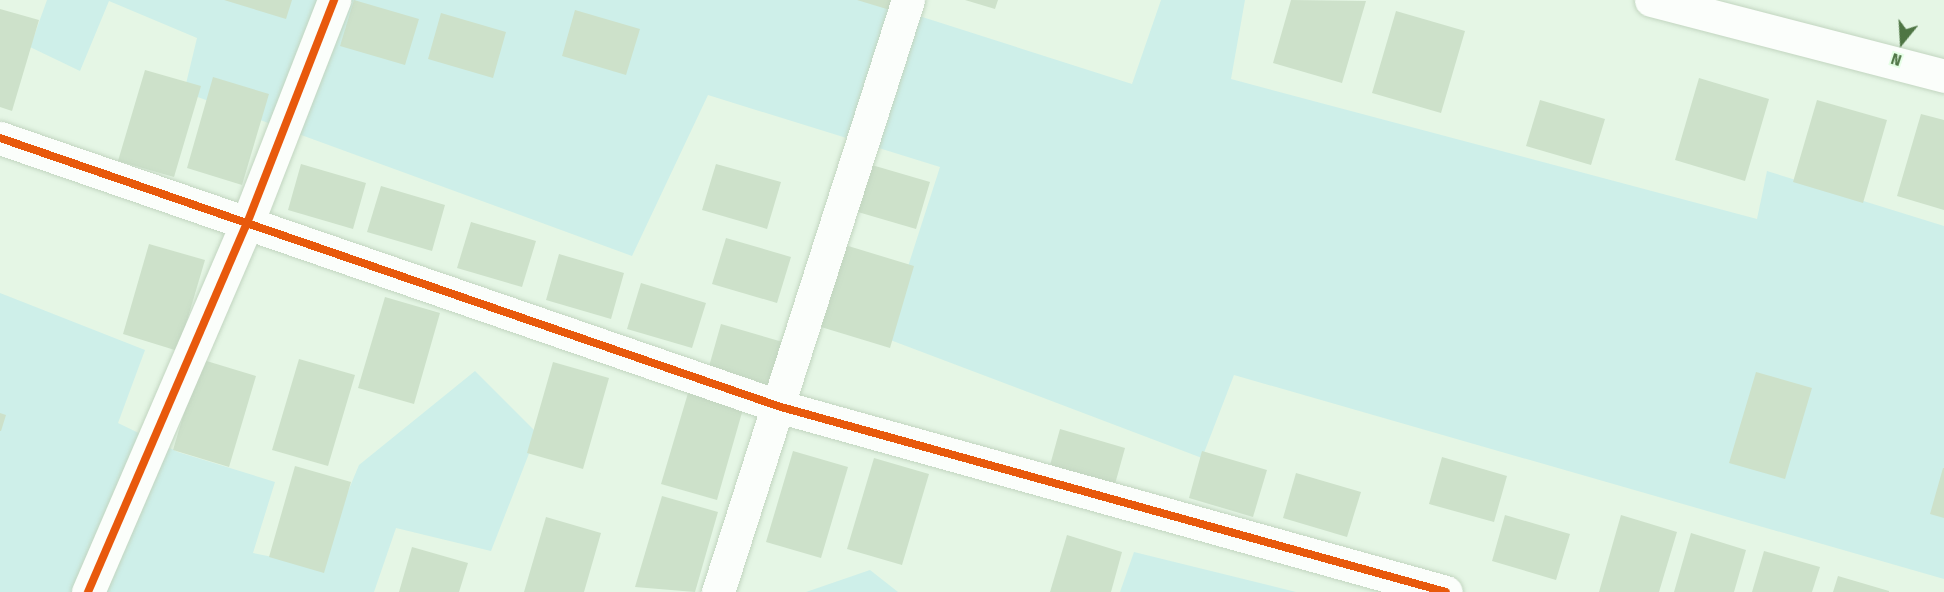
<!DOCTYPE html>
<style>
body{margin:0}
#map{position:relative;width:1944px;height:592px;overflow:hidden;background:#e5f6e5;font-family:"Fira Sans Condensed",sans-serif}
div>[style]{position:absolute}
.green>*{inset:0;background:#ceefe9}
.building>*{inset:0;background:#cde1ca}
.roads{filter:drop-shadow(0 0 2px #c2d5c0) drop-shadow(0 0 2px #c2d5c0)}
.minor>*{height:33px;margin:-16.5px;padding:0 16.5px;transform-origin:16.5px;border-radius:16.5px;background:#fbfefb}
.cycleway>*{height:8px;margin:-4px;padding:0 4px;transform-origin:4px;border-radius:4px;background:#e8590c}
span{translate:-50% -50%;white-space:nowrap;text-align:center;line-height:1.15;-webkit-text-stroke:5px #e5ffe6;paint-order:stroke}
.north{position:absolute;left:1872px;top:12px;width:60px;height:60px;-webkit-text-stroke:4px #e5ffe6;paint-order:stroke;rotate:198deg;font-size:16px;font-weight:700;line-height:24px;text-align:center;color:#4e7544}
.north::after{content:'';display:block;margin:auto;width:21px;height:27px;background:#4e7544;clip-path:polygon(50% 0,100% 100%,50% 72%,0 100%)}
</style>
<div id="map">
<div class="green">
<div style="clip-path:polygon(47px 0,869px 0,1132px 84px,1161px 0,1245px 0,1231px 79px,1757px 219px,1767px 171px,1944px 226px,1944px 579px,1234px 375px,1202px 458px,885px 338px,940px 167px,708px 95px,632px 256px,184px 92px,197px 38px,109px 1px,80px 71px,30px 47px)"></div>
<div style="clip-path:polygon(0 293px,145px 350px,118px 423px,178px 452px,275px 482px,253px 553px,317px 566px,359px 465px,475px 371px,537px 433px,491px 551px,396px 528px,374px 592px,0 592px)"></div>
<div style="clip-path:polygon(1134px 552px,1296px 592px,1120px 592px)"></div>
<div style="clip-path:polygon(870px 570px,898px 592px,806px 592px)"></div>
</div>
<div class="building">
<div style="clip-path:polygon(224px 0,292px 0,286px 19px)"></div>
<div style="clip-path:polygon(354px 0,419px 19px,405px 65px,340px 46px)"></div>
<div style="clip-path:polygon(857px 0,894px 0,890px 10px)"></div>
<div style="clip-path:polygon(965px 0,998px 0,995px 9px)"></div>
<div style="clip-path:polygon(1291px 0,1366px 1px,1342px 83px,1273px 63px)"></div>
<div style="clip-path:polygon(0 9px,39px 20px,12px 111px,0 107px)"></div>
<div style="clip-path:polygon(575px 10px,640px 29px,626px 75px,562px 56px)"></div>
<div style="clip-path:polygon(1396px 11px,1465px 31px,1441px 113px,1372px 93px)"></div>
<div style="clip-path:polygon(441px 13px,506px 32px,493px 78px,428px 59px)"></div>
<div style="clip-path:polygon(145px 70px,201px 86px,174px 177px,118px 161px)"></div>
<div style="clip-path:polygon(213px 77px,269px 94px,242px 185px,187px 168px)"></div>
<div style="clip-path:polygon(1699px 78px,1769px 99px,1745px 181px,1675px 160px)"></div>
<div style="clip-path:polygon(1540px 100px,1605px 119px,1591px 165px,1526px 146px)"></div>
<div style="clip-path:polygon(1817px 100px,1887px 120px,1863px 203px,1793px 182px)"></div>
<div style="clip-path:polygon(1921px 114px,1944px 120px,1944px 210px,1897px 196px)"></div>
<div style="clip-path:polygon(865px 163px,930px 182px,916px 229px,851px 210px)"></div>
<div style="clip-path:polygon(301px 164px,366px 183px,353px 229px,288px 210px)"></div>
<div style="clip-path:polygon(716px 164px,781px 182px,767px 229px,702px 210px)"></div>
<div style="clip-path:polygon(381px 186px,445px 205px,432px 251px,367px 232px)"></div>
<div style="clip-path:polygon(471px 222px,536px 241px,522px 287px,457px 268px)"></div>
<div style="clip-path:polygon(726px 238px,791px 257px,777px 303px,712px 284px)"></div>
<div style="clip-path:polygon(149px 244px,205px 260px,178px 351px,123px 334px)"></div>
<div style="clip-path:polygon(845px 245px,914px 266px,890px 348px,821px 327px)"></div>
<div style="clip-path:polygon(559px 254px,624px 273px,611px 319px,546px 300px)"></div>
<div style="clip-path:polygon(641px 283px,706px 303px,692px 348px,627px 329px)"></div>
<div style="clip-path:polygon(385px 297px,440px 313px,414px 404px,358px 388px)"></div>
<div style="clip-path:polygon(721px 324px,786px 343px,773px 389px,708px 370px)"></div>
<div style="clip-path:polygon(200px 359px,256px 376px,229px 467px,173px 450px)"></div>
<div style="clip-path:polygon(299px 359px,355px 375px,328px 466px,272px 450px)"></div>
<div style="clip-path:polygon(553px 362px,609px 378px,583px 469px,527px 453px)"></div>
<div style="clip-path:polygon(1756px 372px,1812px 388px,1785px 479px,1729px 463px)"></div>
<div style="clip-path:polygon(688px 393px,743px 409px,717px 500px,661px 484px)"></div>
<div style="clip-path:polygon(0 413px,6px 415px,1px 431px,0 431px)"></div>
<div style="clip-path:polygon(1060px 429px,1125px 448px,1112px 495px,1047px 476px)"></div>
<div style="clip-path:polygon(793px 451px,848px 467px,821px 558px,766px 542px)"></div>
<div style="clip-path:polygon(1202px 451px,1267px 470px,1253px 517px,1189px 498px)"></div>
<div style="clip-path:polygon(1442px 457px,1507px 476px,1494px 522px,1429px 504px)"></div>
<div style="clip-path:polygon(874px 458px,929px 474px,902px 565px,847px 549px)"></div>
<div style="clip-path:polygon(295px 466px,351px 482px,324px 573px,269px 557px)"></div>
<div style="clip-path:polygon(1943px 468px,1944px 468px,1944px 518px,1930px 514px)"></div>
<div style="clip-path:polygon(1296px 473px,1361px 492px,1347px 537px,1283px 518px)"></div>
<div style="clip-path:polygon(662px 496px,718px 512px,695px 592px,635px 587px)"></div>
<div style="clip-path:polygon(1505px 515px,1570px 534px,1556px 580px,1492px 561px)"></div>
<div style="clip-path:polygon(1621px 515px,1677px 532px,1659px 592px,1599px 592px)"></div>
<div style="clip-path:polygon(546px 517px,601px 533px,584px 592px,524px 592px)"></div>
<div style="clip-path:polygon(1691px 533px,1746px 550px,1734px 592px,1674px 592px)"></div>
<div style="clip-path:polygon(1067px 535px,1122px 552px,1111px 592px,1050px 592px)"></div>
<div style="clip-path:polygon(412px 547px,468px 563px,459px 592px,399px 592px)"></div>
<div style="clip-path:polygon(1764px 551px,1820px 567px,1812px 592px,1752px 592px)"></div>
<div style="clip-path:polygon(1838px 576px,1889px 591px,1889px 592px,1833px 592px)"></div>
</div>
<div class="roads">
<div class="minor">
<div style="left:1651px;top:0;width:303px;rotate:14.5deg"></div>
<div style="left:0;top:138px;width:826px;rotate:19.01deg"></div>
<div style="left:781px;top:407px;width:690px;rotate:15.55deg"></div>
<div style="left:88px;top:592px;width:399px;rotate:-66.7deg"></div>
<div style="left:246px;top:226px;width:243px;rotate:-68.7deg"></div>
<div style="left:718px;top:592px;width:622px;rotate:-72.21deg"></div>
</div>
</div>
<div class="cycleway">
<div style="left:0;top:138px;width:826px;rotate:19.01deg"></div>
<div style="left:781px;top:407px;width:690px;rotate:15.55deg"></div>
<div style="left:88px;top:592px;width:399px;rotate:-66.7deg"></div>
<div style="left:246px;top:226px;width:243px;rotate:-68.7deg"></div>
</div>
<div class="north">N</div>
</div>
